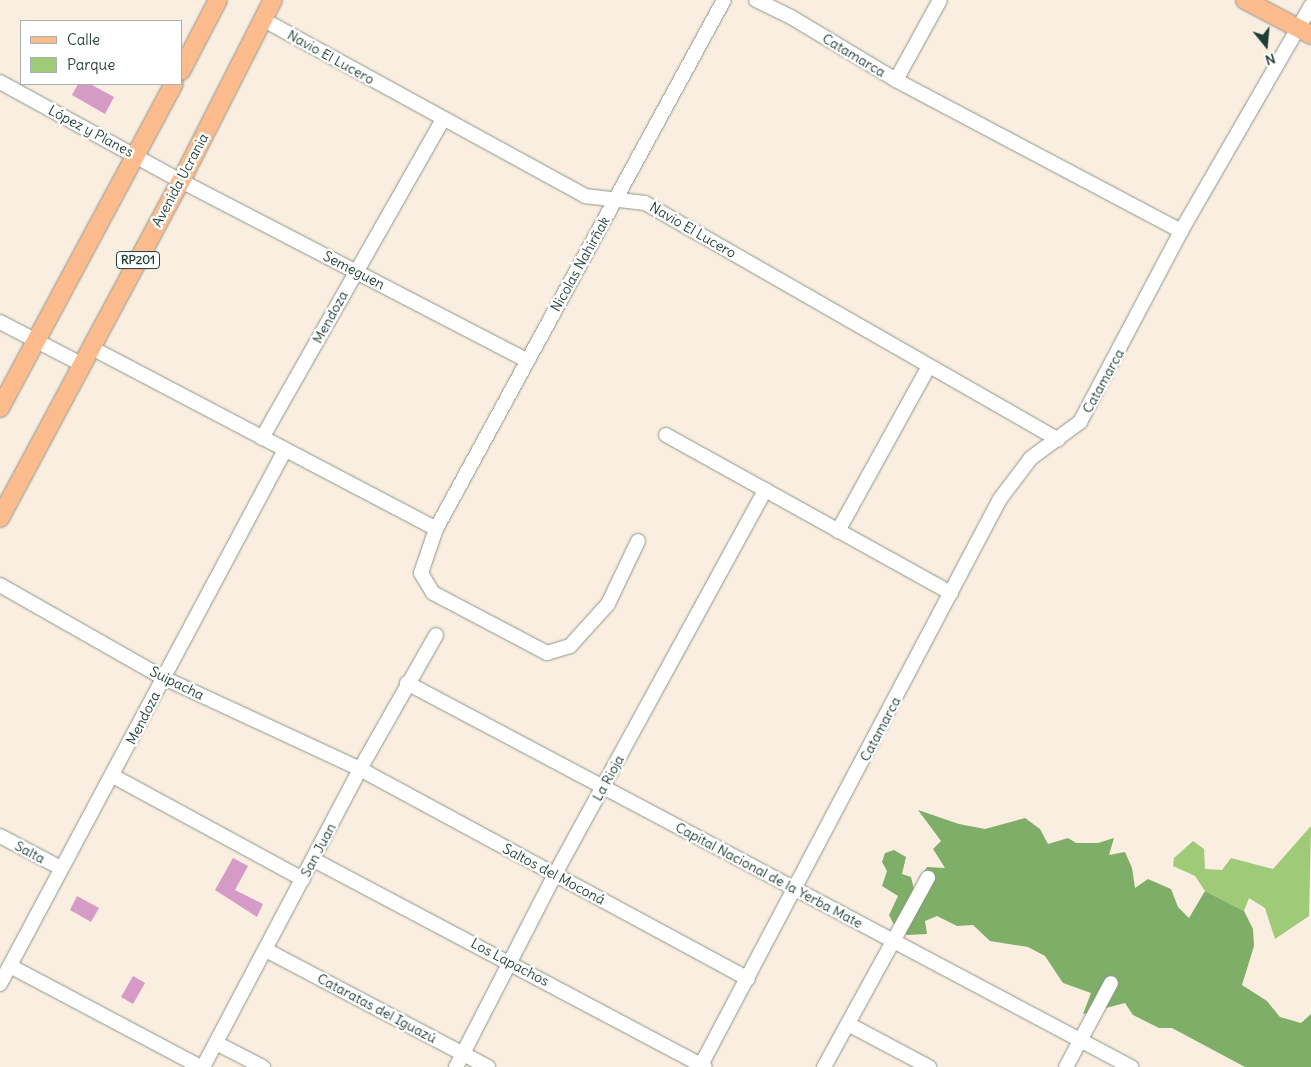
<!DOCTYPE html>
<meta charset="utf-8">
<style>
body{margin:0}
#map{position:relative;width:1311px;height:1067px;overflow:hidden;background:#f9eee0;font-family:Delius,sans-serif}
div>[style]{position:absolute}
.green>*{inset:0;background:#9fca77}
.forest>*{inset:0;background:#7fae68}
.building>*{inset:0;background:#d59ac6}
.roads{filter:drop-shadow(0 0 1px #8c968a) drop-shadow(0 0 1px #8c968a)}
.minor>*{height:14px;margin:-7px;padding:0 7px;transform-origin:7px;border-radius:7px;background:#fff}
.major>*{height:18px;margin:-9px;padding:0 9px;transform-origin:9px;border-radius:9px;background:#fbbb8d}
span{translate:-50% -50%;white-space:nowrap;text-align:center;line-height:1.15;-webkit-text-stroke:5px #fff;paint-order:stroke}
.shield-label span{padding:1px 4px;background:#fff;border:1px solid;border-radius:4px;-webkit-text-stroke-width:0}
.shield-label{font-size:12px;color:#1f3d34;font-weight:700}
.street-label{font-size:14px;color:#1f3d34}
.legend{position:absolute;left:20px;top:20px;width:162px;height:65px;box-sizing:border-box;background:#fff;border:1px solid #a5b1ae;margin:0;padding:6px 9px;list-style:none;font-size:15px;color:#1f3d34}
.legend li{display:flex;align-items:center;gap:10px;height:25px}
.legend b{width:25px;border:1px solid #a5b1ae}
.north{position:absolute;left:1241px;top:20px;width:50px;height:50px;-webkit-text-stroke:4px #fff;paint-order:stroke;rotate:163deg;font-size:14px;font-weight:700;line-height:20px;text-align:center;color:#1f3d34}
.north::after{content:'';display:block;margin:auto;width:18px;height:22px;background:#1f3d34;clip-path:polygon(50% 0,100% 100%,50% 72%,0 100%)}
</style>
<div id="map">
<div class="green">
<div style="clip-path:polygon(1311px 826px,1309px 916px,1275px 939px,1265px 908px,1249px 898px,1244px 911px,1205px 891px,1195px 876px,1173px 866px,1174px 858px,1193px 841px,1204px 849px,1205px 869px,1222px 870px,1231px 858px,1273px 869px)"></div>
</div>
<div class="forest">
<div style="clip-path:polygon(918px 810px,959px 824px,985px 829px,1025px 818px,1040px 829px,1048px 844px,1068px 838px,1076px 843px,1098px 843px,1114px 838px,1109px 855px,1125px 852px,1132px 868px,1135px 888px,1148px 879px,1171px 889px,1178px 907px,1189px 918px,1205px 891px,1244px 911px,1253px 929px,1254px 946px,1242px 985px,1267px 1001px,1280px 1017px,1301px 1023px,1311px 1014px,1311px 1067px,1245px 1067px,1172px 1028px,1159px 1028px,1133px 1015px,1125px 1003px,1083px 1014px,1091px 993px,1063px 983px,1045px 956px,1028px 947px,990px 941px,973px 925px,957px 926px,937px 916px,925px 921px,927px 934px,907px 935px,893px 923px,889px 915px,898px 896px,882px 886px,887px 871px,882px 862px,885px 853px,894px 850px,906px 857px,902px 874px,911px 877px,914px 889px,927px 867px,945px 868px,933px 849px,941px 841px)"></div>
</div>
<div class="building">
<div style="clip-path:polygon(78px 84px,90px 84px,114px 97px,105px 114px,72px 95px)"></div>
<div style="clip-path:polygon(233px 858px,248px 866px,235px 890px,263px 904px,257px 917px,215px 890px)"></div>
<div style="clip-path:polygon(77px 896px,99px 908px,91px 922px,70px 910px)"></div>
<div style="clip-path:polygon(133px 976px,145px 983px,133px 1004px,121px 997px)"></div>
</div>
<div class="roads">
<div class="minor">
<div style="left:264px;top:20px;width:366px;rotate:28.7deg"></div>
<div style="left:585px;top:196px;width:60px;rotate:6.7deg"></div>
<div style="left:645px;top:203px;width:476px;rotate:29.8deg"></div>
<div style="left:896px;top:80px;width:91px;rotate:-61.2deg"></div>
<div style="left:0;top:82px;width:206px;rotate:28.7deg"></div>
<div style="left:181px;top:181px;width:390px;rotate:27.4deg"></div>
<div style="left:1181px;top:231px;width:260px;rotate:-60deg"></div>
<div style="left:0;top:322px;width:93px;rotate:27.4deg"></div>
<div style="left:90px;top:347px;width:391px;rotate:27.7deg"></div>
<div style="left:666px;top:435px;width:326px;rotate:29deg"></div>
<div style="left:262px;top:438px;width:367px;rotate:-60.4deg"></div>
<div style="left:838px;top:531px;width:188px;rotate:-61.1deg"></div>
<div style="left:638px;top:541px;width:70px;rotate:115.5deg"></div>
<div style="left:608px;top:604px;width:57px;rotate:132.1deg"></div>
<div style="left:570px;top:646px;width:24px;rotate:163deg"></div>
<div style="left:547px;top:653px;width:129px;rotate:-152.2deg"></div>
<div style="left:433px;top:593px;width:23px;rotate:-121deg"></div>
<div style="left:421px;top:573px;width:46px;rotate:-71.2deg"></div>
<div style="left:436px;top:529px;width:602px;rotate:-61.44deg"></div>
<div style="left:0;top:585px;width:189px;rotate:29.6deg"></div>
<div style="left:164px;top:678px;width:216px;rotate:24.9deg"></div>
<div style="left:360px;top:769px;width:441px;rotate:28.4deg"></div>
<div style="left:407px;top:683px;width:820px;rotate:27.94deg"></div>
<div style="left:113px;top:776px;width:216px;rotate:28.5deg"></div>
<div style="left:0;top:836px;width:69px;rotate:27.7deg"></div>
<div style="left:314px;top:860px;width:442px;rotate:27.9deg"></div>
<div style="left:266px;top:950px;width:251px;rotate:27.8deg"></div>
<div style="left:10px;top:966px;width:216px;rotate:27.9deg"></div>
<div style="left:0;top:984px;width:605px;rotate:-61.91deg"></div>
<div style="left:848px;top:1024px;width:92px;rotate:28deg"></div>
<div style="left:216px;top:1043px;width:53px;rotate:27.1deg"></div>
<div style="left:203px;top:1067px;width:337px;rotate:-62.2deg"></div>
<div style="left:360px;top:769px;width:154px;rotate:-60.4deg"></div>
<div style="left:456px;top:1067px;width:217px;rotate:-62.8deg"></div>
<div style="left:555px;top:874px;width:438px;rotate:-61.3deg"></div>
<div style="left:700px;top:1067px;width:642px;rotate:-62.16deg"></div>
<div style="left:1000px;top:499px;width:51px;rotate:-52.9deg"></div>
<div style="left:1031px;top:458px;width:61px;rotate:-36.3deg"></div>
<div style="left:1080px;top:422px;width:216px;rotate:-62.1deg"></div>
<div style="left:1181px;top:231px;width:323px;rotate:-152.1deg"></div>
<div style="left:896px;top:80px;width:122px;rotate:-149deg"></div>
<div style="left:791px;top:17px;width:39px;rotate:-154deg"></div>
<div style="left:824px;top:1067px;width:216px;rotate:-61.2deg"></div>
<div style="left:1066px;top:1067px;width:95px;rotate:-61.8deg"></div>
</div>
<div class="major">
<div style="left:1245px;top:0;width:75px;rotate:27.9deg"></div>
<div style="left:181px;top:71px;width:80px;rotate:-62.5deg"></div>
<div style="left:0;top:408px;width:368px;rotate:-61.8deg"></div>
<div style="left:0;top:518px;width:383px;rotate:-61.8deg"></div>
<div style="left:181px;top:181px;width:203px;rotate:-63.1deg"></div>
</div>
</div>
<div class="shield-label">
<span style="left:138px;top:260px">RP201</span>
</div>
<div class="street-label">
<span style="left:854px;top:55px;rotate:31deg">Catamarca</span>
<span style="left:331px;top:57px;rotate:29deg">Navio El Lucero</span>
<span style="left:91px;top:131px;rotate:28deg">López y Planes</span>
<span style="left:180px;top:180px;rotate:-62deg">Avenida Ucrania</span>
<span style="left:693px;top:230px;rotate:30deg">Navio El Lucero</span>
<span style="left:580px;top:264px;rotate:-61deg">Nicolas Nahirñak</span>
<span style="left:354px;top:270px;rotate:27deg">Semeguen</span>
<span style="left:330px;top:317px;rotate:-61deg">Mendoza</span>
<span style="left:1103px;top:381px;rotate:-61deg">Catamarca</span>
<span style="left:177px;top:683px;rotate:26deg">Suipacha</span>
<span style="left:143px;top:718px;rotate:-63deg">Mendoza</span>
<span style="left:880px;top:729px;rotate:-62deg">Catamarca</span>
<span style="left:608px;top:778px;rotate:-61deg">La Rioja</span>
<span style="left:318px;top:850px;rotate:-62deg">San Juan</span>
<span style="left:30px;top:852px;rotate:28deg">Salta</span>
<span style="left:554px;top:874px;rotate:28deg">Saltos del Moconá</span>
<span style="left:769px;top:875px;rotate:28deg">Capital Nacional de la Yerba Mate</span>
<span style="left:510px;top:962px;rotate:28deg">Los Lapachos</span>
<span style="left:377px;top:1008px;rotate:28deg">Cataratas del Iguazú</span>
</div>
<ul class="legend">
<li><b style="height:6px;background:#fbbb8d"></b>Calle</li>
<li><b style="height:14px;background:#9fca77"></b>Parque</li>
</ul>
<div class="north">N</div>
</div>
